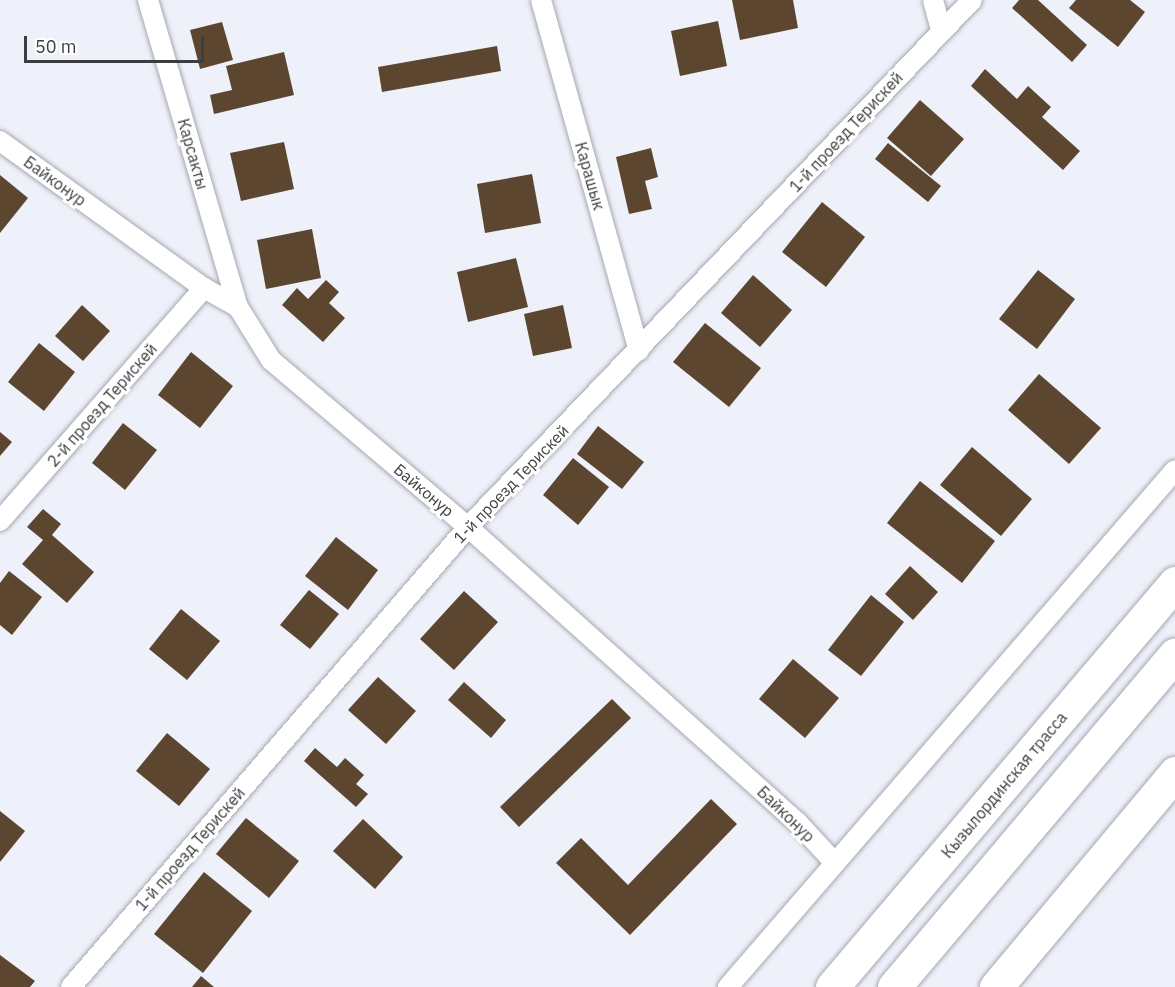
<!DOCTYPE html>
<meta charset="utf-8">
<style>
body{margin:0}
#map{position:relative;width:1175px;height:987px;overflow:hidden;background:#eff1fa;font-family:"IBM Plex Sans",sans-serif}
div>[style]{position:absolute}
.building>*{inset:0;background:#5c4630}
.roads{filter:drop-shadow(0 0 2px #a6a8b1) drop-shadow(0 0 2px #a6a8b1)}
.street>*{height:20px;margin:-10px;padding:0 10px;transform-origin:10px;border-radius:10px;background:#fff}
.highway>*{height:33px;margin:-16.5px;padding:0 16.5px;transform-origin:16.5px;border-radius:16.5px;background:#fff}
span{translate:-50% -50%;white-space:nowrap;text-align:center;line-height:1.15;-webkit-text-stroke:6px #fff;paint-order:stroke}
.street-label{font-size:16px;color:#3c3d40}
.scale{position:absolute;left:24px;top:36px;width:180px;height:27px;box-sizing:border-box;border:3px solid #3c3d40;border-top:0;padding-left:8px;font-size:18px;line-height:21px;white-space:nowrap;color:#3c3d40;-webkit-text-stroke:4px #fff;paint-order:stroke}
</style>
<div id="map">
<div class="building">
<div style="clip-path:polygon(732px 0,793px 0,798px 28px,740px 40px)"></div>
<div style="clip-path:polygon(1019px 0,1038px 0,1087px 45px,1072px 62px,1012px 8px)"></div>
<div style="clip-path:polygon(1076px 0,1130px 0,1145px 12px,1118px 47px,1069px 8px)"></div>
<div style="clip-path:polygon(718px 21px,727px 66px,680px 76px,671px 31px)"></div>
<div style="clip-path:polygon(222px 22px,233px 60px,200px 69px,190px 30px)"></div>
<div style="clip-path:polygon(497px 46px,501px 71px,382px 92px,378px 67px)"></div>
<div style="clip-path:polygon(284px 52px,294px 95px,214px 114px,210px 95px,232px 90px,226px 66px)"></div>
<div style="clip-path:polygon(985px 69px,1017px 99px,1028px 86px,1051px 107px,1042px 117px,1080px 151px,1063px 170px,971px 86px)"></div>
<div style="clip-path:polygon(920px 100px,964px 139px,931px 176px,887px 138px)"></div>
<div style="clip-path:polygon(284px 142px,294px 189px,241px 201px,230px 153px)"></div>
<div style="clip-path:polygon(888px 143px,941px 186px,928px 202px,875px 159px)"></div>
<div style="clip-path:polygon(651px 148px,658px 177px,645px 181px,652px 209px,629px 214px,616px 157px)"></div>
<div style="clip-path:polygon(532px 174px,541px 223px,485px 233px,477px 184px)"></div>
<div style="clip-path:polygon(0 175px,28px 198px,0 233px)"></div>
<div style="clip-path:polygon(822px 202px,865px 237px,826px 287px,782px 252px)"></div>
<div style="clip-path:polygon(312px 229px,321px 278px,266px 289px,257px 240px)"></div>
<div style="clip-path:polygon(516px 258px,528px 307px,468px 322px,457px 272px)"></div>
<div style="clip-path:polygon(1038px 270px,1075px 299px,1037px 349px,999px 319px)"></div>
<div style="clip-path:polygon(753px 275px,792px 310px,760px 347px,721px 313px)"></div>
<div style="clip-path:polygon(326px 280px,339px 292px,329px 303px,345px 318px,323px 342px,282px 305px,297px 288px,308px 299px)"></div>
<div style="clip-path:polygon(82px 305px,110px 331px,83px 361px,55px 336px)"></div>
<div style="clip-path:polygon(563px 305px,572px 348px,533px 356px,524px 314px)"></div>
<div style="clip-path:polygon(705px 323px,761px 368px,729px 407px,673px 362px)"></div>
<div style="clip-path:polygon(39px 343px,75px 372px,44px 411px,8px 382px)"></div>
<div style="clip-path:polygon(191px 352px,233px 386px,200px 428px,158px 395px)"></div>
<div style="clip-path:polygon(1039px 374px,1101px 428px,1069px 464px,1008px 410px)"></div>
<div style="clip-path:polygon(123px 423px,157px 450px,125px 490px,92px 463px)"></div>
<div style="clip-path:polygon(598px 426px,644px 462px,622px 489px,577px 454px)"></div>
<div style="clip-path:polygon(0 432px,12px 442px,0 456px)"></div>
<div style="clip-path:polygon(972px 447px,1032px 499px,1001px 536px,940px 485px)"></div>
<div style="clip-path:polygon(573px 458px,609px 487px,578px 525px,543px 495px)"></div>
<div style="clip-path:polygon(920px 481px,995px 541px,962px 583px,887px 523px)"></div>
<div style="clip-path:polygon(43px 509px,61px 524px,52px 535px,94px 572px,67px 603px,22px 564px,43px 540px,27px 527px)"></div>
<div style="clip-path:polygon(336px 537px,378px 570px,348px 610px,305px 576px)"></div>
<div style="clip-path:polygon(910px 566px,938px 592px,913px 620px,885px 594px)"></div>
<div style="clip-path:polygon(9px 571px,42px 597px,12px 635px,0 625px,0 583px)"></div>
<div style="clip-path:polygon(309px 590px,339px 614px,310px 649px,280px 625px)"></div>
<div style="clip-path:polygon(464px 591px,498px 622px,454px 670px,420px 639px)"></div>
<div style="clip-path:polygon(871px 595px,904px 622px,861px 676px,828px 650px)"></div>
<div style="clip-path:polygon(181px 609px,220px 641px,187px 680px,149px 649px)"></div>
<div style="clip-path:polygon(793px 659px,839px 698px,805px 738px,759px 699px)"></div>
<div style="clip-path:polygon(378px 677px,416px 711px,386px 744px,348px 710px)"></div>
<div style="clip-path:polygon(464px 682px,506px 720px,491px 738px,448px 700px)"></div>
<div style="clip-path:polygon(612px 699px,631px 718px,519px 827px,500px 807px)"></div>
<div style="clip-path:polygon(167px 733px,210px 769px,179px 806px,136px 771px)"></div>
<div style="clip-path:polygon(315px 748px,337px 767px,345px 758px,364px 775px,356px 784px,368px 794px,356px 807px,304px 761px)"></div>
<div style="clip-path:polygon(711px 799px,737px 824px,630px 935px,556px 863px,581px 838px,628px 885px)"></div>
<div style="clip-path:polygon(0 811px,25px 831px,0 862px)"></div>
<div style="clip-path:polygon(246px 818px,299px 861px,269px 898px,216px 854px)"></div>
<div style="clip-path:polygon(363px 819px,403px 857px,375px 889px,333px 851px)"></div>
<div style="clip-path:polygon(204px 872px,252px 911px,203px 973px,154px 934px)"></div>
<div style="clip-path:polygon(0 955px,35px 981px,30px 987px,0 987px)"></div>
<div style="clip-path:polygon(201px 976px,214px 987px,192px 987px)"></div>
</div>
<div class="roads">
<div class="street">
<div style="left:148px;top:0;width:320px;rotate:73.7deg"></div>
<div style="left:541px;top:0;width:364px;rotate:74.4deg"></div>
<div style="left:933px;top:0;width:31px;rotate:75deg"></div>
<div style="left:0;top:141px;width:251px;rotate:35.8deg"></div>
<div style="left:204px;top:288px;width:39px;rotate:29deg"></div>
<div style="left:238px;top:307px;width:62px;rotate:58.1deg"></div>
<div style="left:271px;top:360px;width:258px;rotate:40.3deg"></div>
<div style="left:468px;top:527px;width:442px;rotate:41.9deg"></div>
<div style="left:797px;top:822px;width:54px;rotate:47.2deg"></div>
<div style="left:0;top:521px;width:310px;rotate:-48.8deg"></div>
<div style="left:71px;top:987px;width:608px;rotate:-49.2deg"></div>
<div style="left:468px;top:527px;width:729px;rotate:-46.28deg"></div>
<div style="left:728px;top:987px;width:683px;rotate:-49.15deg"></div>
</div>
<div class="highway">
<div style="left:832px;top:987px;width:530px;rotate:-49.67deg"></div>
<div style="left:894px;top:987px;width:435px;rotate:-49.8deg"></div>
<div style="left:996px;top:987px;width:279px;rotate:-50.1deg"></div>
</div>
</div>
<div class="street-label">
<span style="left:846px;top:132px;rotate:-47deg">1-й проезд Терискей</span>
<span style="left:193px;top:154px;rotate:74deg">Карсакты</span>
<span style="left:590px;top:176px;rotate:74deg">Карашык</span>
<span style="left:55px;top:181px;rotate:36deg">Байконур</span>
<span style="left:102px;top:405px;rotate:-49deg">2-й проезд Терискей</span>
<span style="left:511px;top:484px;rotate:-46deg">1-й проезд Терискей</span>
<span style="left:424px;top:490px;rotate:40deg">Байконур</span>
<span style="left:1004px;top:785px;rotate:-50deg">Кызылординская трасса</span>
<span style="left:786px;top:814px;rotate:44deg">Байконур</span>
<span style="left:190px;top:849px;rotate:-49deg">1-й проезд Терискей</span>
</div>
<div class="scale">50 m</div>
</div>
